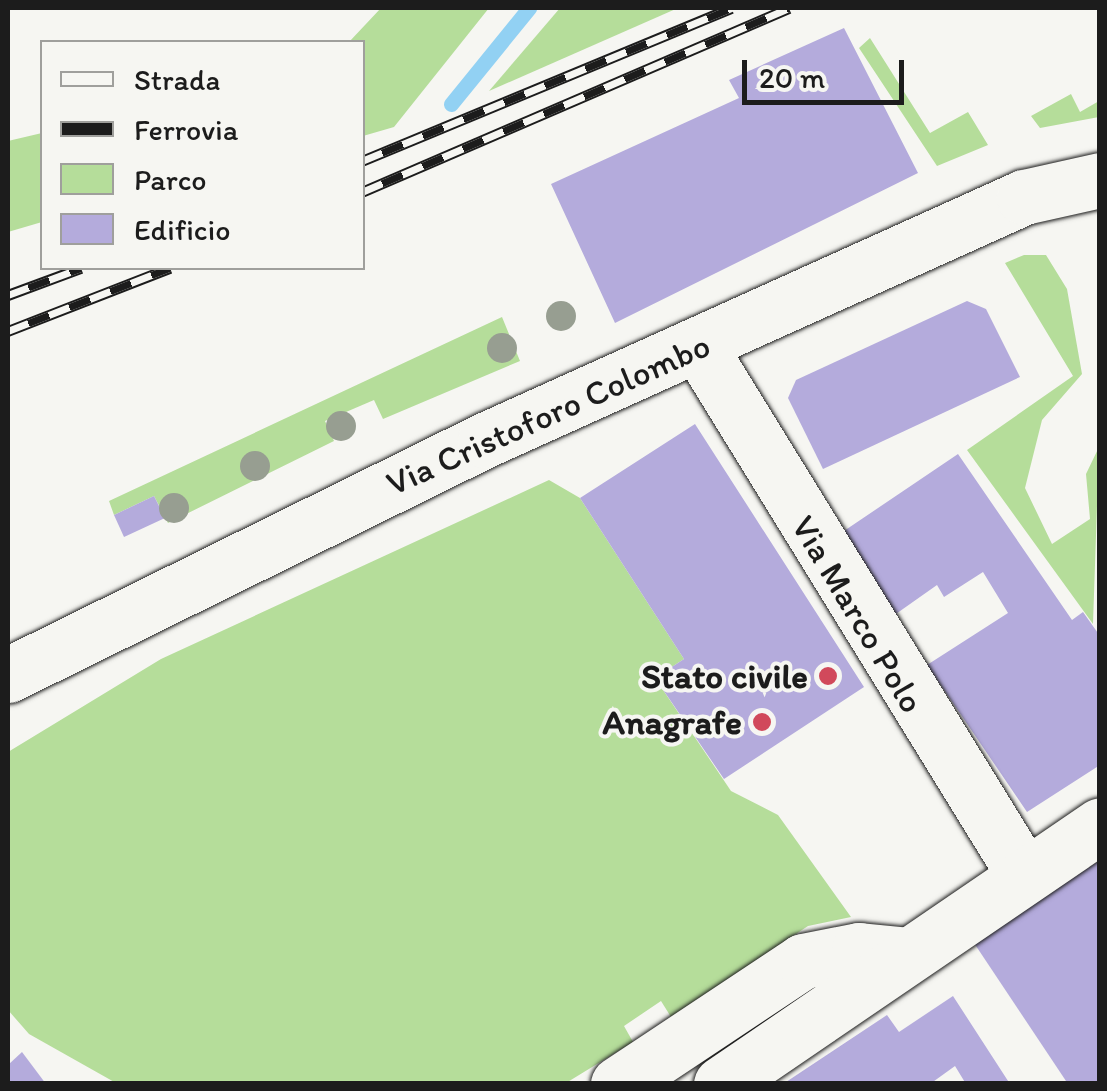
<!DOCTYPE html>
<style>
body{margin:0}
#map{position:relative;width:1107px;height:1091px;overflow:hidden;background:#f6f6f2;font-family:Itim,sans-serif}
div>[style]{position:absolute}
.green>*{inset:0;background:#b5dd9a}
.stream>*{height:15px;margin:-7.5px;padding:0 7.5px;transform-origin:7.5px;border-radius:7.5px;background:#92d1f3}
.building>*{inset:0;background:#b4abdc}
.roads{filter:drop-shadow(0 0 2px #1c1c1c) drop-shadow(0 0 2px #1c1c1c)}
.minor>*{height:55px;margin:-27.5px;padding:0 27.5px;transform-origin:27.5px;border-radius:27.5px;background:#f6f6f2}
.rail>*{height:11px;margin-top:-5.5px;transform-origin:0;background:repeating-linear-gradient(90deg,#f6f6f2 0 22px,#1c1c1c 0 44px);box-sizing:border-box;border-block:2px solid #1c1c1c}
.trees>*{width:30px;height:30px;margin:-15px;border-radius:50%;background:#979e91}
.dots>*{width:28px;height:28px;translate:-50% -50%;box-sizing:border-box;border:5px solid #f6f6f2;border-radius:50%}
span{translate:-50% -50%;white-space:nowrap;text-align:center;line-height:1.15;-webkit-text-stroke:8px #f6f6f2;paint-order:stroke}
.street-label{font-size:35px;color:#1c1c1c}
.poi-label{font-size:35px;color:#1c1c1c;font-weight:700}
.right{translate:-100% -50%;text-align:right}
.frame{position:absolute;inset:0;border:10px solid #1c1c1c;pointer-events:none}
.legend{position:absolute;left:40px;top:40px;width:325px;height:230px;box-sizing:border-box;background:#f6f6f2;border:2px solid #9f9f9c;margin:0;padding:12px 18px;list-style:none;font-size:30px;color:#1c1c1c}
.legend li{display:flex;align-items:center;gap:20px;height:50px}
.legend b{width:50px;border:2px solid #9f9f9c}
.scale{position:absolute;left:742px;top:60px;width:162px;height:45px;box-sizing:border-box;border:5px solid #1c1c1c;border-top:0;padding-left:12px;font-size:30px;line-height:35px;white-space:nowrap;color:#1c1c1c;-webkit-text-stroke:8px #f6f6f2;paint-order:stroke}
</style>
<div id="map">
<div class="green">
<div style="clip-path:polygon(381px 8px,489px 8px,394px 127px,363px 136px,362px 42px,349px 42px)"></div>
<div style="clip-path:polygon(560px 8px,678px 8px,489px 91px)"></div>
<div style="clip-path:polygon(870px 38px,930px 133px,968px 112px,988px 145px,937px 166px,859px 48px)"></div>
<div style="clip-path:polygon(1071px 94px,1080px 112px,1099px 101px,1099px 117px,1040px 128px,1031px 116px)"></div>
<div style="clip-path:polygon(42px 133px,42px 222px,8px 232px,8px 141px)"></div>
<div style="clip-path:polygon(1024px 255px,1046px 255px,1067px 289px,1082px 374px,1042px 420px,1025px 488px,1052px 544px,1090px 519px,1086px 474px,1099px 447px,1093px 624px,967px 450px,1073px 376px,1005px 263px)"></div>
<div style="clip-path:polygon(502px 317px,520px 361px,383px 419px,374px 400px,325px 421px,334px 441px,168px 523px,154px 496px,114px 515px,109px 501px)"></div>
<div style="clip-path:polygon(549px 480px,580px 498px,684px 659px,655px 678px,731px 791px,778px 815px,851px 917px,808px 926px,671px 1017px,661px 1001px,624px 1026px,633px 1042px,566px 1083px,116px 1083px,29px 1034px,8px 1010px,8px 752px,161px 659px)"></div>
</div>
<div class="stream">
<div style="left:451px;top:104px;width:124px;rotate:-50.9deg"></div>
</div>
<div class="building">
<div style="clip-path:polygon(844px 28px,918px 173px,615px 323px,551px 184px,739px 98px,729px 80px)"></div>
<div style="clip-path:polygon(967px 301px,986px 309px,1020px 377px,823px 469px,788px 398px,796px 380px)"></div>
<div style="clip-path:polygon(695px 424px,864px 687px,724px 779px,655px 678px,684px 659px,580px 498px)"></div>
<div style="clip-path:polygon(958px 454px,1072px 620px,1083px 612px,1100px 636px,1100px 765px,1027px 812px,927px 665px,1008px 613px,983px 572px,944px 597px,937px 585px,893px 616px,841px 533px)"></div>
<div style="clip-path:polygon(154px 496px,165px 518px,124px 537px,114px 515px)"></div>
<div style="clip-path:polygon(1100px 860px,1100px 1084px,1068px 1084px,974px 943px)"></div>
<div style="clip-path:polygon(953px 996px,1010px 1084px,966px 1084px,955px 1066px,930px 1084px,783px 1084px,887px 1015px,899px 1032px)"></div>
<div style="clip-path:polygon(22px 1052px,46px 1084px,8px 1084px,8px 1065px)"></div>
</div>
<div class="roads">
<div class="minor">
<div style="left:699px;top:347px;width:621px;rotate:58.36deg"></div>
<div style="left:8px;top:675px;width:532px;rotate:-26.23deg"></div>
<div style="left:485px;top:440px;width:591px;rotate:-24.27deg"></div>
<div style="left:1024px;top:197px;width:78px;rotate:-12.6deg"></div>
<div style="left:618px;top:1084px;width:222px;rotate:-33.6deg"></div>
<div style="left:803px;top:961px;width:57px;rotate:-11.1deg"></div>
<div style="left:859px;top:950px;width:49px;rotate:5.8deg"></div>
<div style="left:721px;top:1084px;width:459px;rotate:-34.3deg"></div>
</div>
</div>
<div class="rail">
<div style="left:362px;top:161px;width:400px;rotate:-22.5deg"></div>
<div style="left:362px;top:192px;width:465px;rotate:-23.3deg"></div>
<div style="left:8px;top:295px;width:78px;rotate:-20.3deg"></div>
<div style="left:8px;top:331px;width:174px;rotate:-21.3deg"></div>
</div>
<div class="trees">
<div style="left:561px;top:316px"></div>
<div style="left:502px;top:348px"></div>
<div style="left:341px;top:426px"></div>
<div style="left:255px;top:466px"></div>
<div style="left:174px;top:508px"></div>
</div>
<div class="dots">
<div style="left:828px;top:676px;background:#d1495b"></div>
<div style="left:762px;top:722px;background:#d1495b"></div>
</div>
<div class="street-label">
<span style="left:548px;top:414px;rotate:-24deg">Via Cristoforo Colombo</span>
<span style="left:858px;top:614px;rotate:59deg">Via Marco Polo</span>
</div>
<div class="poi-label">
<span class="right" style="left:808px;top:676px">Stato civile</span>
<span class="right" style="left:742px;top:722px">Anagrafe</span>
</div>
<div class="frame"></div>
<ul class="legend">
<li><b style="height:12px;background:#f6f6f2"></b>Strada</li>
<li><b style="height:12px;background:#1c1c1c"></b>Ferrovia</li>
<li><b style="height:28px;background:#b5dd9a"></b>Parco</li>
<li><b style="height:28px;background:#b4abdc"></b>Edificio</li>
</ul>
<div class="scale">20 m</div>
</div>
